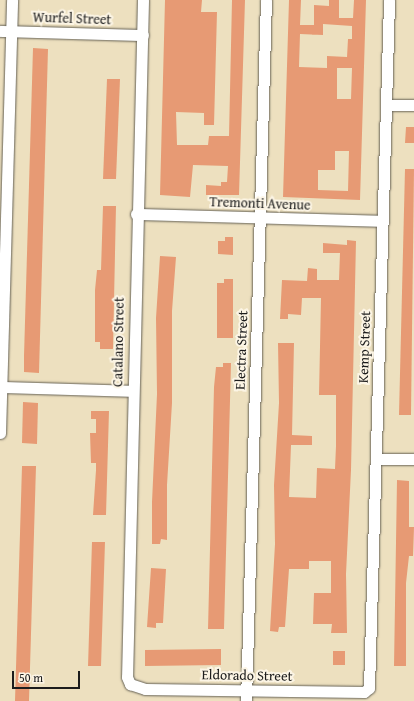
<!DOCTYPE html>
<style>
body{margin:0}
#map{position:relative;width:414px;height:701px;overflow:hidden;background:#ede0bf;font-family:"Gentium Book Plus",serif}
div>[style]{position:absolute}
.building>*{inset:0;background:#e79a74}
.roads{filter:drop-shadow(0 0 1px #656155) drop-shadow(0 0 1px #656155)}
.minor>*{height:11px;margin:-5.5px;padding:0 5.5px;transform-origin:5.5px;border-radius:5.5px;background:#fff}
span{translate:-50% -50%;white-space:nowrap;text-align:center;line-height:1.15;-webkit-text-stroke:4px #fcf5e5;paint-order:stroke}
.street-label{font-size:14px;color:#1c1c1c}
.scale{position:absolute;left:12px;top:671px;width:68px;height:18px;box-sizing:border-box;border:2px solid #1c1c1c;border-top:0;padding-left:5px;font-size:12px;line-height:14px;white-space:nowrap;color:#1c1c1c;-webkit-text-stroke:3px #fcf5e5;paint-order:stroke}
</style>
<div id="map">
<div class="building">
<div style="clip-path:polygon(165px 0,202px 0,201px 12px,217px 12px,214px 125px,204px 125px,204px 113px,176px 112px,177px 145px,208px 145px,209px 136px,229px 136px,232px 0,245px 0,239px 195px,206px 195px,206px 185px,221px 186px,221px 182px,227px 182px,228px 166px,193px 165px,190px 197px,160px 195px)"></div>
<div style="clip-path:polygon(evenodd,289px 0,301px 0,300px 25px,314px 25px,314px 5px,329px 6px,329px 0,339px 0,339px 18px,353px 18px,354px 0,366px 0,360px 200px,283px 197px,289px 0,323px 24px,352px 26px,352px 39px,348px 39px,347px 57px,327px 56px,327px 68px,299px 67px,300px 34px,323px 35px,323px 24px,289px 0,337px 68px,352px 68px,351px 99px,337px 99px,337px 68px,289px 0,335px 151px,349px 151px,348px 191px,318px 190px,318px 170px,335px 170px,335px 151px)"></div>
<div style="clip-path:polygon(33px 48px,48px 49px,39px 373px,24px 372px,24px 356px)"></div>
<div style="clip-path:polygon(107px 79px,120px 79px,116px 179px,103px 179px)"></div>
<div style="clip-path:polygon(406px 127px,414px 127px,414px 143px,405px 143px)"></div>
<div style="clip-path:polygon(405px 169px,414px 169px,411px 415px,399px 415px)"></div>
<div style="clip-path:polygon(103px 206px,116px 206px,113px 349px,100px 349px,100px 342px,95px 342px,95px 290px,97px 270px,101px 270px)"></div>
<div style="clip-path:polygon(225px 237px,233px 237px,233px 255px,218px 254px,218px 241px,225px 241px)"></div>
<div style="clip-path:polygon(347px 240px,356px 241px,351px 470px,346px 574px,347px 633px,331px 633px,332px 624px,313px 624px,314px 593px,331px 593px,331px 561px,309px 561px,309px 569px,289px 569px,285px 627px,279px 627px,278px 632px,270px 631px,275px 544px,274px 485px,279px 403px,278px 343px,294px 343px,292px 435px,312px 436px,312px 445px,291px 445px,289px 497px,316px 498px,317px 468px,335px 469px,336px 446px,336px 395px,319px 395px,321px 298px,302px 298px,301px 315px,288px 314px,288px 319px,280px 319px,282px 280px,307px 281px,308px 268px,317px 269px,317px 280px,339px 280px,340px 253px,323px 253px,323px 243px,347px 245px)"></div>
<div style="clip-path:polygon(160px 256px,176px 257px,172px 311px,172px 403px,167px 485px,167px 540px,161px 539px,160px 544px,152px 544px,152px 502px,157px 394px,156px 318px)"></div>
<div style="clip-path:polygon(224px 279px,233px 279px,233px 338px,217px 338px,217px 283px,224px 283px)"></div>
<div style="clip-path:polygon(223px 363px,231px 363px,224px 629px,208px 629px,214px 387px,216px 367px,223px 367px)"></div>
<div style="clip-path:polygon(23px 402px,38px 403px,37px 444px,22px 443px)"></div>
<div style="clip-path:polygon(91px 411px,109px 411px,106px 515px,93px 515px,96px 470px,96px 463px,91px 463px,90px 433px,96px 433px,96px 419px,91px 419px)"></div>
<div style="clip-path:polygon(22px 466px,36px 466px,29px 701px,15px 701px)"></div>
<div style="clip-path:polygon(397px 480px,409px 481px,409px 527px,414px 527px,413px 556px,409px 556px,406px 583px,406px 666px,394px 666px)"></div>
<div style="clip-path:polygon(92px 542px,105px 542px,101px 666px,88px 666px)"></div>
<div style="clip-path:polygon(151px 568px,166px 569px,163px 623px,156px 623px,156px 628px,147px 627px)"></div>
<div style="clip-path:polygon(221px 649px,221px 665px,145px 666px,145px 650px)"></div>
<div style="clip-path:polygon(333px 651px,345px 651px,345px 665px,333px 665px)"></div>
</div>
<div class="roads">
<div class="minor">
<div style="left:143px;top:0;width:677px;rotate:91.35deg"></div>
<div style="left:127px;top:677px;width:8px;rotate:67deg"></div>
<div style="left:130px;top:684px;width:16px;rotate:18deg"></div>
<div style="left:145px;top:689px;width:219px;rotate:0.8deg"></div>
<div style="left:364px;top:692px;width:6px;rotate:-39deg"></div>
<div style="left:369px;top:688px;width:688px;rotate:-88.33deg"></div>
<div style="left:0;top:31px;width:143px;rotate:1.6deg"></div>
<div style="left:386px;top:105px;width:28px"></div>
<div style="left:136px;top:214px;width:246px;rotate:1.6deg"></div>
<div style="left:0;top:387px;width:132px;rotate:1.7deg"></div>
<div style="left:0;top:433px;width:433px;rotate:-88.4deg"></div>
<div style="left:376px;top:459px;width:38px"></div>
<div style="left:246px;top:701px;width:701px;rotate:-88.37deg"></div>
</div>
</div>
<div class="street-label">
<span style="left:72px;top:18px;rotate:2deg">Wurfel Street</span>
<span style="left:260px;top:203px;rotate:2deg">Tremonti Avenue</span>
<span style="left:118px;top:342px;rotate:-89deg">Catalano Street</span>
<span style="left:364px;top:347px;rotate:-88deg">Kemp Street</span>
<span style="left:241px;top:350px;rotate:-88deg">Electra Street</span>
<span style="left:247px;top:675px;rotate:1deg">Eldorado Street</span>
</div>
<div class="scale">50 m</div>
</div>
